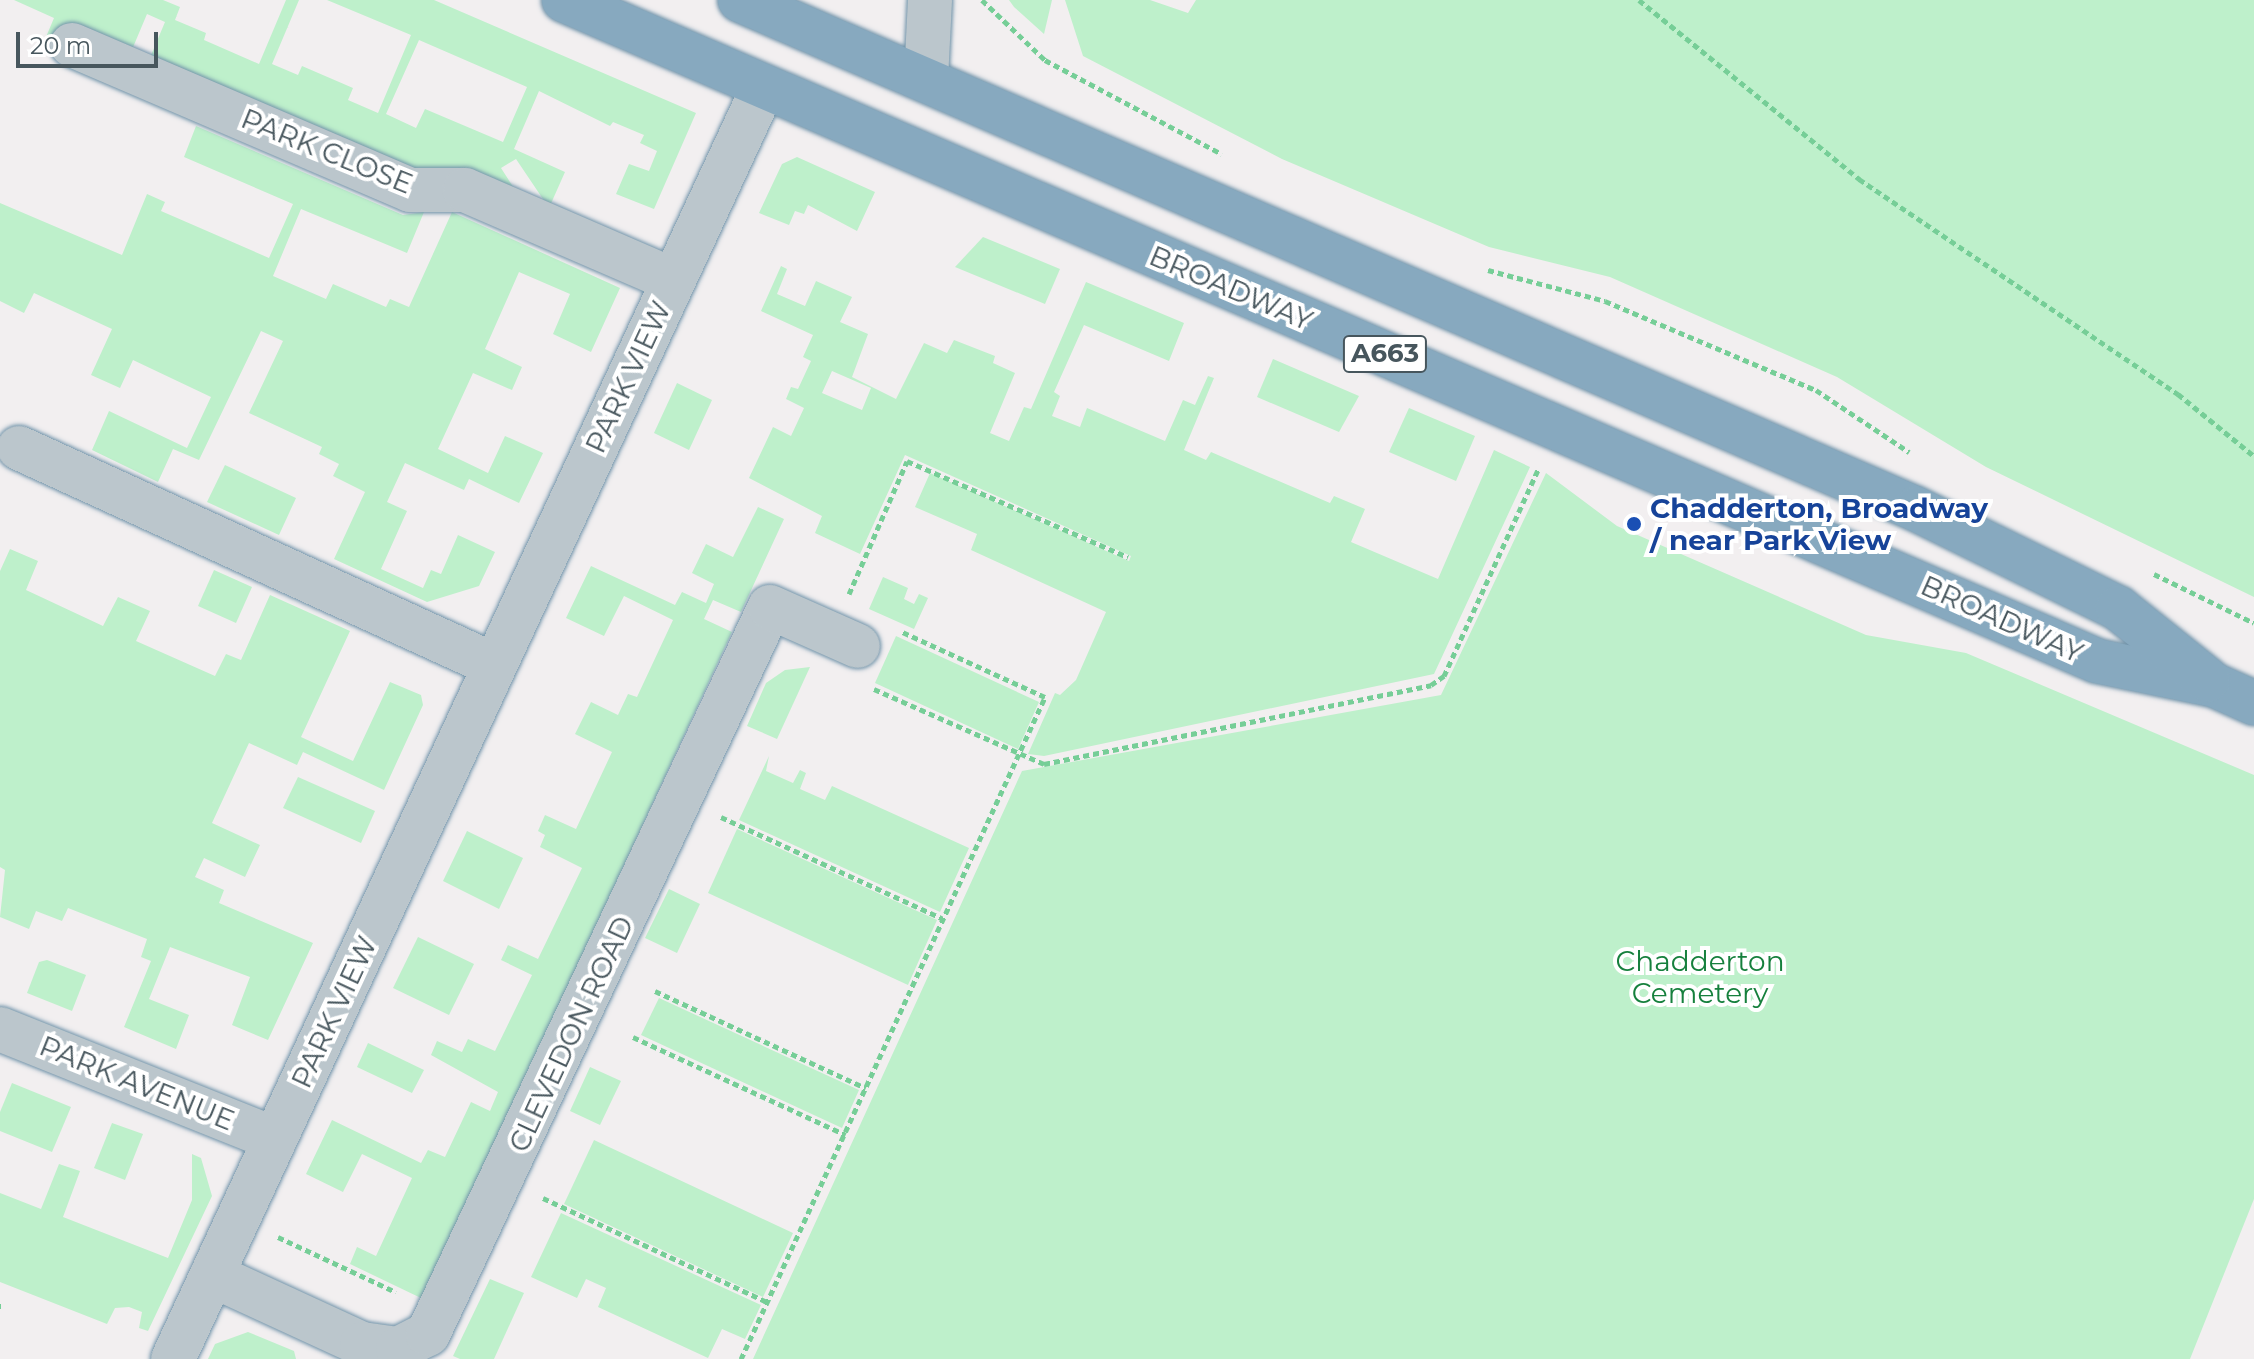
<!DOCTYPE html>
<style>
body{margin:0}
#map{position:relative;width:2254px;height:1359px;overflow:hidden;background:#f2eff0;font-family:Montserrat,sans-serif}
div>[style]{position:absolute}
.green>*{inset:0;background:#bef0cb}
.path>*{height:5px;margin-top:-2.5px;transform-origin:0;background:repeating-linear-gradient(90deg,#76ce97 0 6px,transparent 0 10px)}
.roads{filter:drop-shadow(0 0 2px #7294aa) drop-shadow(0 0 2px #7294aa)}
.minor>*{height:44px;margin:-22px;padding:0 22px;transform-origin:22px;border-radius:22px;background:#bbc6cc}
.highway>*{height:44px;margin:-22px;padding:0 22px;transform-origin:22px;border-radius:22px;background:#87a9bf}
.dots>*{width:22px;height:22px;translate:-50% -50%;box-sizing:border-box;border:4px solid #fff;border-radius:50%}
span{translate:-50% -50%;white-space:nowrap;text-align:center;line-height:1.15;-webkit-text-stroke:8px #fff;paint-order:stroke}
.shield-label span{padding:2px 6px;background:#fff;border:2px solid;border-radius:6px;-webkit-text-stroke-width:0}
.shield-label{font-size:26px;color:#47565d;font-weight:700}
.street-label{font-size:28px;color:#47565d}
.transit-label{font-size:28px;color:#164399;font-weight:700}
.left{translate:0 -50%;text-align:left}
.park-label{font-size:28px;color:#16803d}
.scale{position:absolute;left:16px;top:32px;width:142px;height:36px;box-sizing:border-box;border:4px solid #47565d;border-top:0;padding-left:10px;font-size:24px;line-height:28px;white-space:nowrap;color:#47565d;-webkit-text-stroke:6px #fff;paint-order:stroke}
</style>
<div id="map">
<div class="green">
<div style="clip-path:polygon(evenodd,14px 0,163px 0,180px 7px,175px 20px,206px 33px,204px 40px,259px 64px,286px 0,299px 0,272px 64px,298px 75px,302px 66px,353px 88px,348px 100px,378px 113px,411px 35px,327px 0,434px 0,696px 113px,654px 209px,616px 194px,629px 164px,649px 171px,657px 151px,640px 143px,644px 135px,613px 122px,610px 126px,539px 91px,514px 149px,565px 172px,549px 208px,516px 159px,501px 168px,519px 196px,426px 174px,149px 60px,165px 22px,147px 14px,131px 52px,62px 44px,46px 37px,54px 18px,14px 0,419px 40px,527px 87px,503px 142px,425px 109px,416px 128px,386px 114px,419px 40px)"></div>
<div style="clip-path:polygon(1009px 0,1052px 0,1044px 34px,1014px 7px)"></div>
<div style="clip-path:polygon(1065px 0,1150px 0,1188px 13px,1196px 0,2254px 0,2254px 597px,1986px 467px,1837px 377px,1610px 277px,1489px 247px,1282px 159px,1083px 56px)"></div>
<div style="clip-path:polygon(196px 126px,403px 215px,424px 212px,407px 253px,301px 209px,273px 276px,326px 299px,333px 284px,386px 307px,390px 299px,409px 307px,452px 212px,620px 288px,591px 352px,553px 334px,570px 294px,519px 272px,485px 349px,522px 367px,512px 390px,473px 373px,438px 449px,488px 473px,505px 436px,543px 453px,519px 503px,469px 479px,464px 490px,405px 463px,387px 502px,407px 511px,381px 569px,423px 588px,431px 570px,441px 574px,458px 535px,495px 552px,479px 586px,427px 602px,334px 559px,365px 492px,333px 476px,339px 464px,319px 454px,322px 447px,249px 413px,283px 341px,261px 331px,199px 460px,173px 449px,158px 482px,92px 450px,109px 411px,187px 448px,211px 397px,133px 360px,120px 388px,91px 375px,112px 329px,34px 293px,24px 313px,0 301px,0 203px,122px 255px,147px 194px,165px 202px,161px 211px,269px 258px,293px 204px,184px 157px)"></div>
<div style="clip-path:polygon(797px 157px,875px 192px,857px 231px,808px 205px,804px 214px,795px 211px,789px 225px,759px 213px,782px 164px)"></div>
<div style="clip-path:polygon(983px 237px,1060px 269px,1045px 304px,955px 267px)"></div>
<div style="clip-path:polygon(evenodd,781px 266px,787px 269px,777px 294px,805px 306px,816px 281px,852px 297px,840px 322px,868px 334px,852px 377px,896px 399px,924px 343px,947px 353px,954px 340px,995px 356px,993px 363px,1015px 373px,990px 433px,1009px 441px,1024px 407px,1031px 409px,1086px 282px,1184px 323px,1169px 361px,1084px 325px,1054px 392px,1060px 396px,1052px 416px,1080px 427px,1087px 408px,1165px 441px,1183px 400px,1195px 405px,1208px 376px,1214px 378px,1184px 450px,1206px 460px,1211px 452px,1330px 503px,1334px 496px,1365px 509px,1351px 542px,1438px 579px,1494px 450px,1530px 467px,1434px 674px,1044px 756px,1028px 754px,1055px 693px,1060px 695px,1076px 680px,1106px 612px,971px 550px,977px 534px,915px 507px,930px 473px,1129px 561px,1131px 556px,905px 455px,860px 554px,815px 533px,822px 516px,749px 478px,773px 427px,791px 436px,804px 408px,786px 399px,791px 387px,798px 389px,811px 361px,803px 357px,813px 335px,761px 311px,781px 266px,832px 371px,871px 388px,862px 410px,822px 393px,832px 371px)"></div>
<div style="clip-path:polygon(1273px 359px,1359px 396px,1339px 432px,1257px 397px)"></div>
<div style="clip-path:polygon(677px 383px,712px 400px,689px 450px,654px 433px)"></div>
<div style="clip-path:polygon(1409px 408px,1475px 436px,1456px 481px,1389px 452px)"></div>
<div style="clip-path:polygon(225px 465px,296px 498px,279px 535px,207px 502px)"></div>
<div style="clip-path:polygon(1546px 473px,1617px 526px,1866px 635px,1966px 653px,2254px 775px,2254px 1199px,2190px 1359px,753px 1359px,1022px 771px,1441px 695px)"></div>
<div style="clip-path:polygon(758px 507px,784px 519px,741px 612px,713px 600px,704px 619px,732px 632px,423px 1299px,350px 1264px,357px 1247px,376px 1256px,412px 1178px,362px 1154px,343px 1192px,306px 1174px,332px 1120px,421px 1163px,428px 1150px,445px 1157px,471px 1102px,490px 1111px,498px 1092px,431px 1055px,437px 1041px,462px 1052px,468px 1039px,495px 1051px,532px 975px,501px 960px,508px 945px,538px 959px,582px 868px,540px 847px,545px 835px,538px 831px,545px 815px,576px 829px,612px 752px,575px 734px,591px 702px,618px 715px,628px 694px,637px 697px,673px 620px,624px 596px,604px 636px,566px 618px,591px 566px,675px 605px,682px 592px,706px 603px,714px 584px,692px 573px,706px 544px,733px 557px)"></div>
<div style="clip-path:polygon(10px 549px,38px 561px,26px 590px,103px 626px,118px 597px,150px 611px,136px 641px,215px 676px,226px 654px,241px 660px,270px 595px,350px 631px,301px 737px,353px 761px,390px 682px,421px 695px,423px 705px,384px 790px,303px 752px,297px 765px,249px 743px,212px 823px,260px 845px,245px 877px,204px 858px,195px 877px,224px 890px,219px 903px,313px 943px,268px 1040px,232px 1025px,250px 977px,170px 947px,149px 999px,189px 1015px,176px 1049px,124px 1027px,151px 961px,141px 957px,147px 939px,68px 908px,62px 921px,36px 911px,29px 929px,0 917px,5px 870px,0 867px,0 571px)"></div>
<div style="clip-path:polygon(214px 570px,252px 587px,236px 623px,198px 606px)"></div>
<div style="clip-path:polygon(883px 577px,908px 588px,904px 599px,914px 604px,919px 594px,928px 598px,914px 629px,869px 609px)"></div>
<div style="clip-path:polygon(896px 636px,1039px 702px,1018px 749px,875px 683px)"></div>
<div style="clip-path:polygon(810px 667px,777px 739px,747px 726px,766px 683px,785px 670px)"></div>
<div style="clip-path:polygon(769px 756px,766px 771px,793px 783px,800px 770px,806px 773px,800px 789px,825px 800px,832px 786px,969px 848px,940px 912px,739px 820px)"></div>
<div style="clip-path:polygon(298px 777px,375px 811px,361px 843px,283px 808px)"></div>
<div style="clip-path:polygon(737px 829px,937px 920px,908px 985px,708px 893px)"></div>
<div style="clip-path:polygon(467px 831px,523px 858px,499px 909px,443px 881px)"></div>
<div style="clip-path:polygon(669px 889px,700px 904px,677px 953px,645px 938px)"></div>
<div style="clip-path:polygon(418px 937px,474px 964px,449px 1015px,393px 988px)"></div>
<div style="clip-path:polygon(47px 960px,86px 975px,72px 1011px,27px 993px,39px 962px)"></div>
<div style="clip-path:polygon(659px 998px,859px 1090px,842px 1128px,641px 1035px)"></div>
<div style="clip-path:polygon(368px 1043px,424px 1070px,412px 1093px,357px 1067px)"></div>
<div style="clip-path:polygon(590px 1067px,621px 1081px,600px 1125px,570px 1111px)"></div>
<div style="clip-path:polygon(12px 1083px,71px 1107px,52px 1152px,0 1131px,0 1112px)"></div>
<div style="clip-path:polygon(112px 1123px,143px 1134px,125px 1180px,94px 1168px)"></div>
<div style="clip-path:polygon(594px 1140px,793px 1233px,763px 1297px,564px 1204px)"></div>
<div style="clip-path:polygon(192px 1154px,201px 1158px,212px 1196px,148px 1331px,139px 1328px,142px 1312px,129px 1307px,115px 1308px,107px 1324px,0 1282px,0 1193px,41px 1209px,59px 1164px,80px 1171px,63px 1217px,168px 1258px,192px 1200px)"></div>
<div style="clip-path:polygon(561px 1213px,761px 1305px,745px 1339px,722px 1329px,708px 1358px,598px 1307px,606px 1288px,586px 1279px,577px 1298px,531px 1277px)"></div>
<div style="clip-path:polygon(490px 1279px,524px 1293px,494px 1359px,460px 1359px,453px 1356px)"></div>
<div style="clip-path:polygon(248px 1332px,294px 1351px,296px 1359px,208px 1359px,215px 1344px)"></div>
</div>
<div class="path">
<div style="left:982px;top:0;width:87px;rotate:43.6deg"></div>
<div style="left:1045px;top:60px;width:200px;rotate:28deg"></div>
<div style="left:1639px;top:0;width:284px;rotate:39.1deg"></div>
<div style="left:1859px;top:179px;width:385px;rotate:34deg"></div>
<div style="left:2178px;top:394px;width:98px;rotate:39.2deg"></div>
<div style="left:1488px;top:270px;width:121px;rotate:14.8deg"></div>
<div style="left:1605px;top:301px;width:229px;rotate:22.9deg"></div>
<div style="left:1816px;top:390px;width:112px;rotate:33.7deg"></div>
<div style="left:2154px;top:574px;width:111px;rotate:26.1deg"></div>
<div style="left:849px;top:594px;width:145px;rotate:-66.4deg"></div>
<div style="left:907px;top:461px;width:241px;rotate:23.5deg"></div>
<div style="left:874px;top:689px;width:186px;rotate:23.8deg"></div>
<div style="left:1044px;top:764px;width:395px;rotate:-11.5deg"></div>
<div style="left:1431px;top:685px;width:16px;rotate:-35deg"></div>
<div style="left:1444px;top:676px;width:229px;rotate:-65.5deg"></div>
<div style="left:721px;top:817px;width:243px;rotate:24.6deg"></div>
<div style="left:655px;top:991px;width:232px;rotate:24.7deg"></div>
<div style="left:633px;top:1037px;width:234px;rotate:24.7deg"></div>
<div style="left:543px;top:1198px;width:247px;rotate:24.9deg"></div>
<div style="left:278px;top:1237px;width:130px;rotate:25deg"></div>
<div style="left:0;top:1306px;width:1px"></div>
<div style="left:741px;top:1359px;width:728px;rotate:-65.33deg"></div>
<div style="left:1045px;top:697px;width:159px;rotate:-155.5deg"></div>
</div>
<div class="roads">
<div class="minor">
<div style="left:72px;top:45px;width:368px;rotate:23.2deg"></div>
<div style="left:410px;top:190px;width:55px"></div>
<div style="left:465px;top:190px;width:227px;rotate:23.4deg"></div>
<div style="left:926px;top:79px;width:79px;rotate:-87.1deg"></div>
<div style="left:19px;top:448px;width:522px;rotate:24.55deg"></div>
<div style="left:0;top:1029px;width:296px;rotate:21.8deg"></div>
<div style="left:212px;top:1275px;width:165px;rotate:24.7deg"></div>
<div style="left:362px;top:1344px;width:36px;rotate:8deg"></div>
<div style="left:398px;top:1349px;width:34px;rotate:-27deg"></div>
<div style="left:428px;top:1334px;width:803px;rotate:-64.81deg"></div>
<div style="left:770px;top:607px;width:96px;rotate:23.9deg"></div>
<div style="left:173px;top:1359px;width:1401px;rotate:-65.1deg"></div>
</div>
<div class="highway">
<div style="left:564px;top:0;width:1669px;rotate:23.32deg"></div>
<div style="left:2097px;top:661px;width:119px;rotate:11.6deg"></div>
<div style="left:2214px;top:685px;width:44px;rotate:24.2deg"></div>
<div style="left:740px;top:0;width:1281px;rotate:23.4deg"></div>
<div style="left:1916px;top:509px;width:225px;rotate:26.1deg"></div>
<div style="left:2118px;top:608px;width:115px;rotate:38.7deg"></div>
</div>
</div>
<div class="dots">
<div style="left:1634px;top:524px;background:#1a4fb4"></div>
</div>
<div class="shield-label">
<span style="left:1385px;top:354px">A663</span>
</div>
<div class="street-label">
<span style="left:327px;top:151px;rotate:22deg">PARK CLOSE</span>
<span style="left:1231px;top:288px;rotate:23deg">BROADWAY</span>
<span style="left:628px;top:377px;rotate:-65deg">PARK VIEW</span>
<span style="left:2002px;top:619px;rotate:24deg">BROADWAY</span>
<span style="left:334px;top:1012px;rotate:-65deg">PARK VIEW</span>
<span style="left:571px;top:1034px;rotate:-65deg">CLEVEDON ROAD</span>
<span style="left:137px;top:1083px;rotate:22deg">PARK AVENUE</span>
</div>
<div class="transit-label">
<span class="left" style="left:1650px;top:524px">Chadderton, Broadway<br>/ near Park View</span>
</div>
<div class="park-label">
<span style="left:1700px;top:977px">Chadderton<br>Cemetery</span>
</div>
<div class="scale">20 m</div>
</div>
